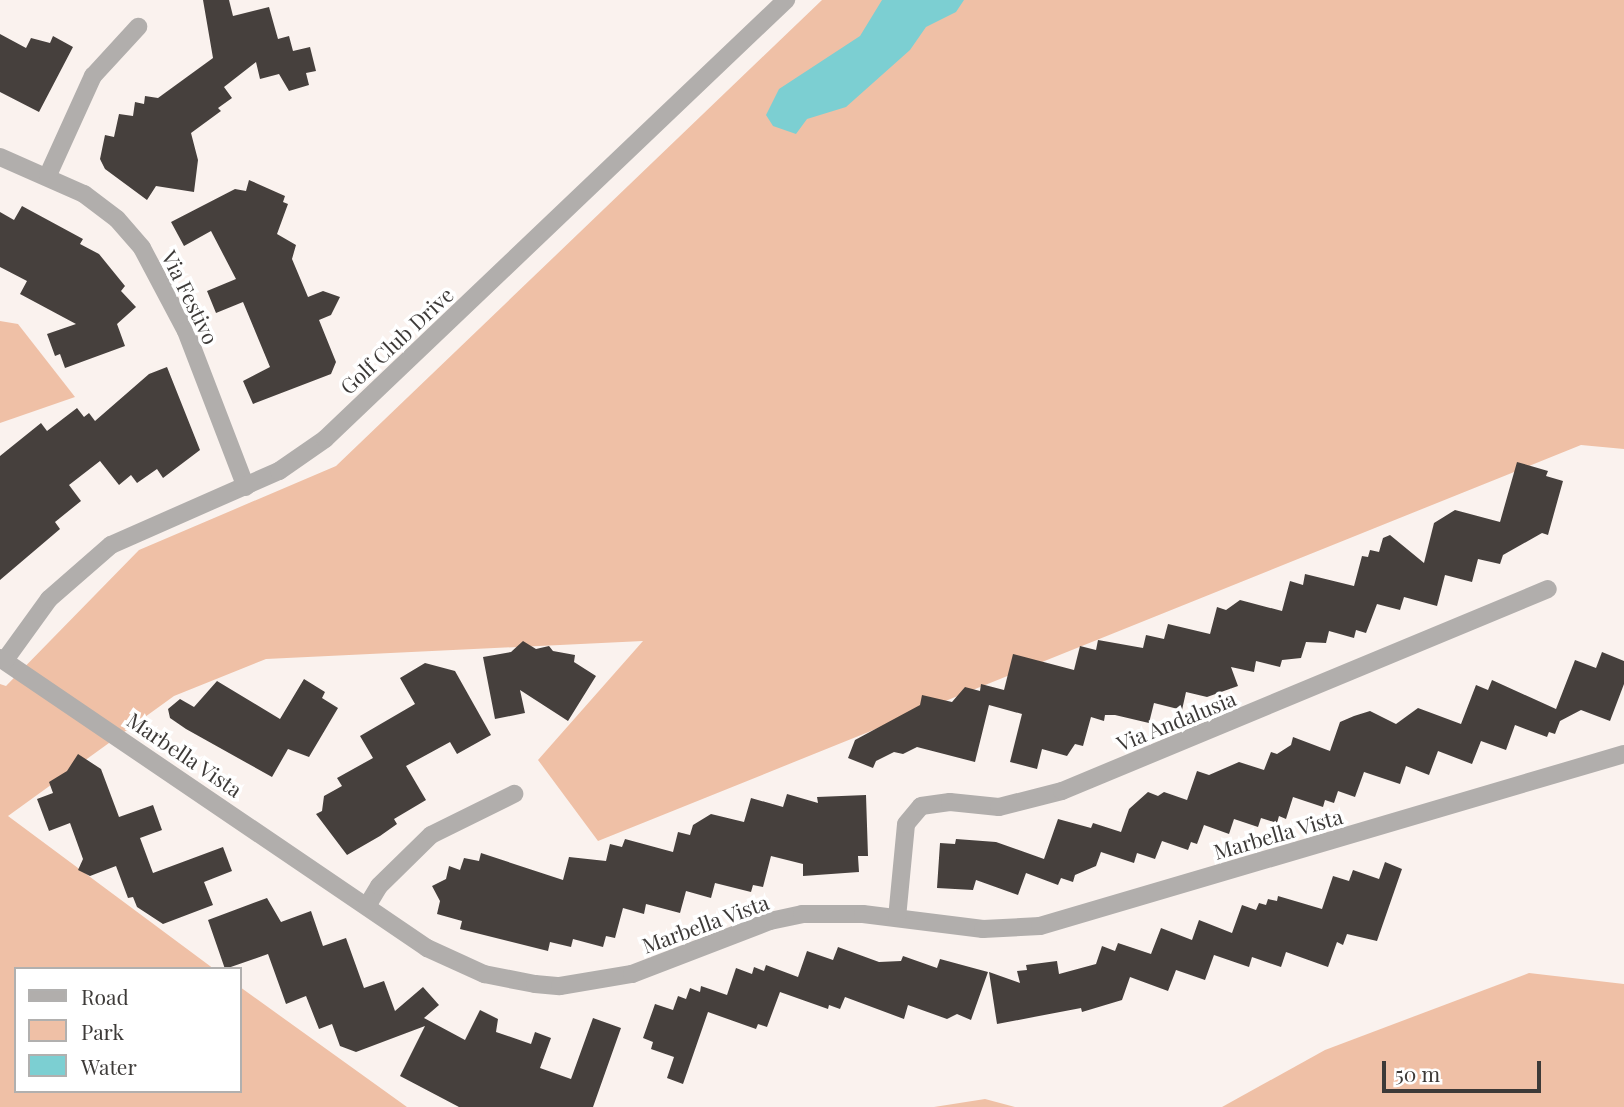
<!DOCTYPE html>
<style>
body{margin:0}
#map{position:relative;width:1624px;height:1107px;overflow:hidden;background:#faf2ee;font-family:"Playfair Display",serif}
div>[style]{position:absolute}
.green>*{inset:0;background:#efc0a6}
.water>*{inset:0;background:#7ccfd2}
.building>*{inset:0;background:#46403d}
.minor>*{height:18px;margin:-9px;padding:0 9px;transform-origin:9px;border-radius:9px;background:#b1aeac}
span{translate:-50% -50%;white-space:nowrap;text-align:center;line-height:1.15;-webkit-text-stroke:7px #fff;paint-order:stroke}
.street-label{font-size:21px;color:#3d3a38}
.legend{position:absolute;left:14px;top:967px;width:228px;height:126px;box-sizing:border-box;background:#fff;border:2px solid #b1b0af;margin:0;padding:9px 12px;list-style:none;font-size:21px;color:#3d3a38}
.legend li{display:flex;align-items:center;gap:14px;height:35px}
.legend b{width:35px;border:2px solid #b1b0af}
.scale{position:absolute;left:1382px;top:1061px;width:159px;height:32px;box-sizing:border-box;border:4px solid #3d3a38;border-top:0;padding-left:9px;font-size:21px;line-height:24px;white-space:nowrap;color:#3d3a38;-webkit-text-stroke:5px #fff;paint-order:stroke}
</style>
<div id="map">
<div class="green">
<div style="clip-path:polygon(822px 0,1624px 0,1624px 449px,1581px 445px,598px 841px,538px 760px,643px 641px,266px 659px,174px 696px,8px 816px,214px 969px,16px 969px,16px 1091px,240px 1091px,240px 987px,407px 1107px,0 1107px,0 684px,6px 686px,139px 550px,336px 466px)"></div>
<div style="clip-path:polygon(0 321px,18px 324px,75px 397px,0 423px)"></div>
<div style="clip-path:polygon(1529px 973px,1624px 984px,1624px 1107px,1222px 1107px,1325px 1050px)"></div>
<div style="clip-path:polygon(985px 1099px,1015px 1107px,934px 1107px)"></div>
</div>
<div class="water">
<div style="clip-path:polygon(882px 0,964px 0,956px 12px,926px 27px,910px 50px,846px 107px,807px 119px,796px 134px,773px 126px,766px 115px,779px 89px,860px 36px)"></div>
</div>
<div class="building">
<div style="clip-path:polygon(203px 0,229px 0,233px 16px,269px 7px,278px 39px,289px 36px,293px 51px,310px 47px,316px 71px,306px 73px,309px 85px,289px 91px,279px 74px,260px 79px,256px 62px,224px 87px,232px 98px,218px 108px,221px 111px,191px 133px,198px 160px,194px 192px,156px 186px,147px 200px,105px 169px,100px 159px,105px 135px,114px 137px,119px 114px,133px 116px,135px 102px,144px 104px,145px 96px,158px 98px,213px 58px)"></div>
<div style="clip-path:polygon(0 34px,26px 48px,31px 38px,50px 43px,53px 36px,73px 47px,39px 112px,0 92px)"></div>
<div style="clip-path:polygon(249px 180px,285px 196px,283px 202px,288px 204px,277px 234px,296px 245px,292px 259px,308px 297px,323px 291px,340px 297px,331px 315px,319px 320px,336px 362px,331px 374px,253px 404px,243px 381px,270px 367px,243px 302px,216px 313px,207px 291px,236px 279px,211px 231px,184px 246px,171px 222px,235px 189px,246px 191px)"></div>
<div style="clip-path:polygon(22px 206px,83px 239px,80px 244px,99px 254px,125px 286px,121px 291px,136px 307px,117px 324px,125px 346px,65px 368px,60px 354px,55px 356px,47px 334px,76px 324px,20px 294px,27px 281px,0 267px,0 212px,14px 220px)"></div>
<div style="clip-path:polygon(167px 367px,200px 450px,163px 478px,157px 469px,137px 483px,131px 475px,119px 485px,100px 461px,69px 485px,81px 501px,55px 522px,60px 529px,0 580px,0 456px,41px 423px,47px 431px,77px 408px,84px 417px,89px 413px,95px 421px,149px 374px)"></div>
<div style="clip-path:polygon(1517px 462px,1548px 471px,1546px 476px,1563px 481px,1548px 535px,1542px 533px,1503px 555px,1500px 564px,1478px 559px,1472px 582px,1445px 575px,1437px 606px,1404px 597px,1400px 610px,1377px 604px,1366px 633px,1356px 630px,1354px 638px,1329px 631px,1326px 643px,1306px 642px,1301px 658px,1282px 660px,1280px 667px,1256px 661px,1254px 672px,1231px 667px,1238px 686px,1207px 697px,1186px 692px,1182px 710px,1154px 703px,1149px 723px,1115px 715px,1105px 715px,1104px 721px,1091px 717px,1083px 746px,1075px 744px,1067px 756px,1042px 749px,1037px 769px,1010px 762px,1022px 714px,989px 705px,975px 762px,917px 747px,903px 754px,894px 752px,876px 761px,873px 768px,848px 758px,855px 740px,920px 705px,922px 695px,952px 702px,965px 687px,980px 691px,981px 684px,1004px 690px,1013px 654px,1074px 670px,1080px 646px,1096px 650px,1098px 640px,1143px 648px,1146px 635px,1164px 639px,1168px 624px,1210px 634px,1217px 607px,1226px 610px,1240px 600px,1282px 611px,1290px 581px,1303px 585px,1305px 574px,1354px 586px,1362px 556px,1368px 557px,1370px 550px,1379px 552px,1383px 538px,1390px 535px,1424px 563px,1434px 523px,1455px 510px,1500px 522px)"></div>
<div style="clip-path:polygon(523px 641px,536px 649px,549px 646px,553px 651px,575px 655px,574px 662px,596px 676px,568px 721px,520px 690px,525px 713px,495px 719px,483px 657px,511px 652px)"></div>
<div style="clip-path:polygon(1602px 652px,1624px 661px,1624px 684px,1610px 721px,1581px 710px,1560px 721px,1555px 734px,1549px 732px,1547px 737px,1515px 725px,1506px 750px,1481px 741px,1472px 764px,1438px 751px,1429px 775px,1406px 766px,1400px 784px,1364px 772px,1355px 797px,1338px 791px,1334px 803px,1325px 800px,1323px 807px,1293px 797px,1286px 819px,1279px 816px,1277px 823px,1261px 818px,1258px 827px,1234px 819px,1229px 834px,1204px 825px,1197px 844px,1191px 842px,1188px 850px,1162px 841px,1155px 859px,1137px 853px,1134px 863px,1101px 852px,1096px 866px,1075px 875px,1073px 882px,1061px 878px,1058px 885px,1026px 873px,1018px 895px,976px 880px,973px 890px,937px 888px,940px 843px,955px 844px,956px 839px,996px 842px,1044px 859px,1058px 819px,1091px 828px,1093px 823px,1121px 832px,1129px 809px,1148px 792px,1158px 796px,1164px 792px,1187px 800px,1197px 771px,1209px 775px,1239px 762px,1264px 770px,1271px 752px,1277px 754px,1291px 745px,1293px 737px,1330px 751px,1340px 722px,1354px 716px,1370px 711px,1396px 724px,1418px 708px,1461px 724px,1476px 685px,1488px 690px,1492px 680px,1556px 709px,1575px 660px,1596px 668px)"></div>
<div style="clip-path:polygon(425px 663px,455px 671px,491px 735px,457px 754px,450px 742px,406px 766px,426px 800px,394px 819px,397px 824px,380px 836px,347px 855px,316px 814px,322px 811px,324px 796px,342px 786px,337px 778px,373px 758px,360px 736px,415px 704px,400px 678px)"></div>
<div style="clip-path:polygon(304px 679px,325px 692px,322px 698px,338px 708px,309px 757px,288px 749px,272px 777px,186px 729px,170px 718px,168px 709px,180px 699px,194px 707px,217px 681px,280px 719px)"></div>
<div style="clip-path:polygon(78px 754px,101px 769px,119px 817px,153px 805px,162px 830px,140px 838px,153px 873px,223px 847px,232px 871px,204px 882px,213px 905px,163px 924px,137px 907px,133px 897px,128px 898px,116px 866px,90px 876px,78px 870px,83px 859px,70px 823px,49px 831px,37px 799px,53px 793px,49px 782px,67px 771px)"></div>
<div style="clip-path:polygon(787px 794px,818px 803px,817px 797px,866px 795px,868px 856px,858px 856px,859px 872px,803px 876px,803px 864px,771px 856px,763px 887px,753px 885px,751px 892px,715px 883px,711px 898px,686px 891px,680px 913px,646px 904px,644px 914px,623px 908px,615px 938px,606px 936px,603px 947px,573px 939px,571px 947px,550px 942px,548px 951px,460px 929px,462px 921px,437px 914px,440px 901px,432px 886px,446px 879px,449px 866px,460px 870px,464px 858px,479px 861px,481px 853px,563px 880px,569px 857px,606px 861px,610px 844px,622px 847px,625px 839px,673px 852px,678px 832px,690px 835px,693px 825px,711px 814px,744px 822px,751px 798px,783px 807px)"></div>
<div style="clip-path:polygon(1385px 862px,1402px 869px,1377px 941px,1347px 934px,1343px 945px,1337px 942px,1328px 967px,1286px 952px,1281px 967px,1252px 957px,1249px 967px,1214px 955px,1205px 980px,1176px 970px,1168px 991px,1130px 977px,1122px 1000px,1082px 1012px,1081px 1008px,997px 1024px,989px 972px,1020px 983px,1017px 971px,1027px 970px,1026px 965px,1057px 961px,1059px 974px,1096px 964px,1102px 946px,1115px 951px,1118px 943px,1151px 954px,1161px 928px,1192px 940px,1199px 920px,1232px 933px,1242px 905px,1256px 910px,1259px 903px,1266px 905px,1268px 899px,1277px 901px,1278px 896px,1322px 909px,1333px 876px,1349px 881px,1353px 870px,1379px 879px)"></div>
<div style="clip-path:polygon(267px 898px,281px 922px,311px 911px,323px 946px,346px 938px,364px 988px,384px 981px,395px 1011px,423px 987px,439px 1005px,424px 1018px,465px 1040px,480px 1010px,498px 1019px,496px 1032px,531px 1044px,535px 1032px,551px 1038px,540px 1068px,571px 1079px,593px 1018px,621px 1028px,593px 1107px,459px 1107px,400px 1076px,425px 1026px,356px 1052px,340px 1046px,332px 1024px,319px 1029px,306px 996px,286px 1004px,268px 954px,225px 969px,208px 920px)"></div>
<div style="clip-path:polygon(838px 947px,879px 962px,901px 961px,903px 956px,937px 968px,940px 959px,988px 972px,971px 1020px,957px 1014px,947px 1019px,908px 1005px,904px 1019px,845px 997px,840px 1009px,829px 1005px,828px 1009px,780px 992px,767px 1027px,758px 1024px,756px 1029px,708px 1012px,683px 1084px,667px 1078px,674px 1057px,651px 1049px,653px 1042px,643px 1038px,655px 1004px,673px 1010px,678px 996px,686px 999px,690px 988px,700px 992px,701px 986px,727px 995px,736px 968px,752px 974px,754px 967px,764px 971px,766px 965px,798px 977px,807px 951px,833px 960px)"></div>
</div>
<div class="minor">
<div style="left:0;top:157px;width:92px;rotate:23.8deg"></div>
<div style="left:84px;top:194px;width:41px;rotate:37.1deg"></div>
<div style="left:117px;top:219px;width:38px;rotate:49deg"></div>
<div style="left:142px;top:248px;width:94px;rotate:62.1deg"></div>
<div style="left:186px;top:331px;width:167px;rotate:69deg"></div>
<div style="left:48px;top:175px;width:109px;rotate:-65.6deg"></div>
<div style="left:93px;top:76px;width:67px;rotate:-47.4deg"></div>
<div style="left:0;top:658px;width:516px;rotate:34.18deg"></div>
<div style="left:427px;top:948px;width:63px;rotate:24.5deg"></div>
<div style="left:484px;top:974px;width:52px;rotate:11.1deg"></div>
<div style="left:535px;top:984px;width:25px;rotate:5deg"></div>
<div style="left:560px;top:986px;width:73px;rotate:-9.5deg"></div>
<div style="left:632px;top:974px;width:148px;rotate:-21deg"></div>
<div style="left:770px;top:921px;width:33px;rotate:-12deg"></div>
<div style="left:802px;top:914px;width:61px"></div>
<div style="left:863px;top:914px;width:121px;rotate:7.1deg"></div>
<div style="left:983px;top:929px;width:57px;rotate:-3deg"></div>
<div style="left:1040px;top:926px;width:609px;rotate:-16.41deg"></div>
<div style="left:5px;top:660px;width:75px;rotate:-54.2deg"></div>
<div style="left:49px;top:599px;width:82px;rotate:-41.1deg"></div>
<div style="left:111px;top:545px;width:184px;rotate:-23.8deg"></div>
<div style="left:279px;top:471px;width:56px;rotate:-34.8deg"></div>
<div style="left:325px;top:439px;width:637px;rotate:-43.6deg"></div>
<div style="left:367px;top:906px;width:23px;rotate:-59deg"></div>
<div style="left:379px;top:886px;width:73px;rotate:-44.4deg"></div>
<div style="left:431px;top:835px;width:93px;rotate:-26.3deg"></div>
<div style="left:897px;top:918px;width:94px;rotate:-84.5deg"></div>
<div style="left:906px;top:824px;width:23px;rotate:-50deg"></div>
<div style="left:921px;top:806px;width:29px;rotate:-8deg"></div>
<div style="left:950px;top:802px;width:49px;rotate:5.8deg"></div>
<div style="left:999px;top:807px;width:65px;rotate:-14.3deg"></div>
<div style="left:1062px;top:791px;width:526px;rotate:-22.57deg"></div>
</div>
<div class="street-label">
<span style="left:191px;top:297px;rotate:64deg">Via Festivo</span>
<span style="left:396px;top:340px;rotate:-43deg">Golf Club Drive</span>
<span style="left:1176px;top:720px;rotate:-22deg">Via Andalusia</span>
<span style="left:185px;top:754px;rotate:34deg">Marbella Vista</span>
<span style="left:1278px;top:833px;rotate:-16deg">Marbella Vista</span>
<span style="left:705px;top:923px;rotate:-20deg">Marbella Vista</span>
</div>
<ul class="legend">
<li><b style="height:9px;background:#b1aeac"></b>Road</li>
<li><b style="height:19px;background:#efc0a6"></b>Park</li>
<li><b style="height:19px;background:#7ccfd2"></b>Water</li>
</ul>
<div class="scale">50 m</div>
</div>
